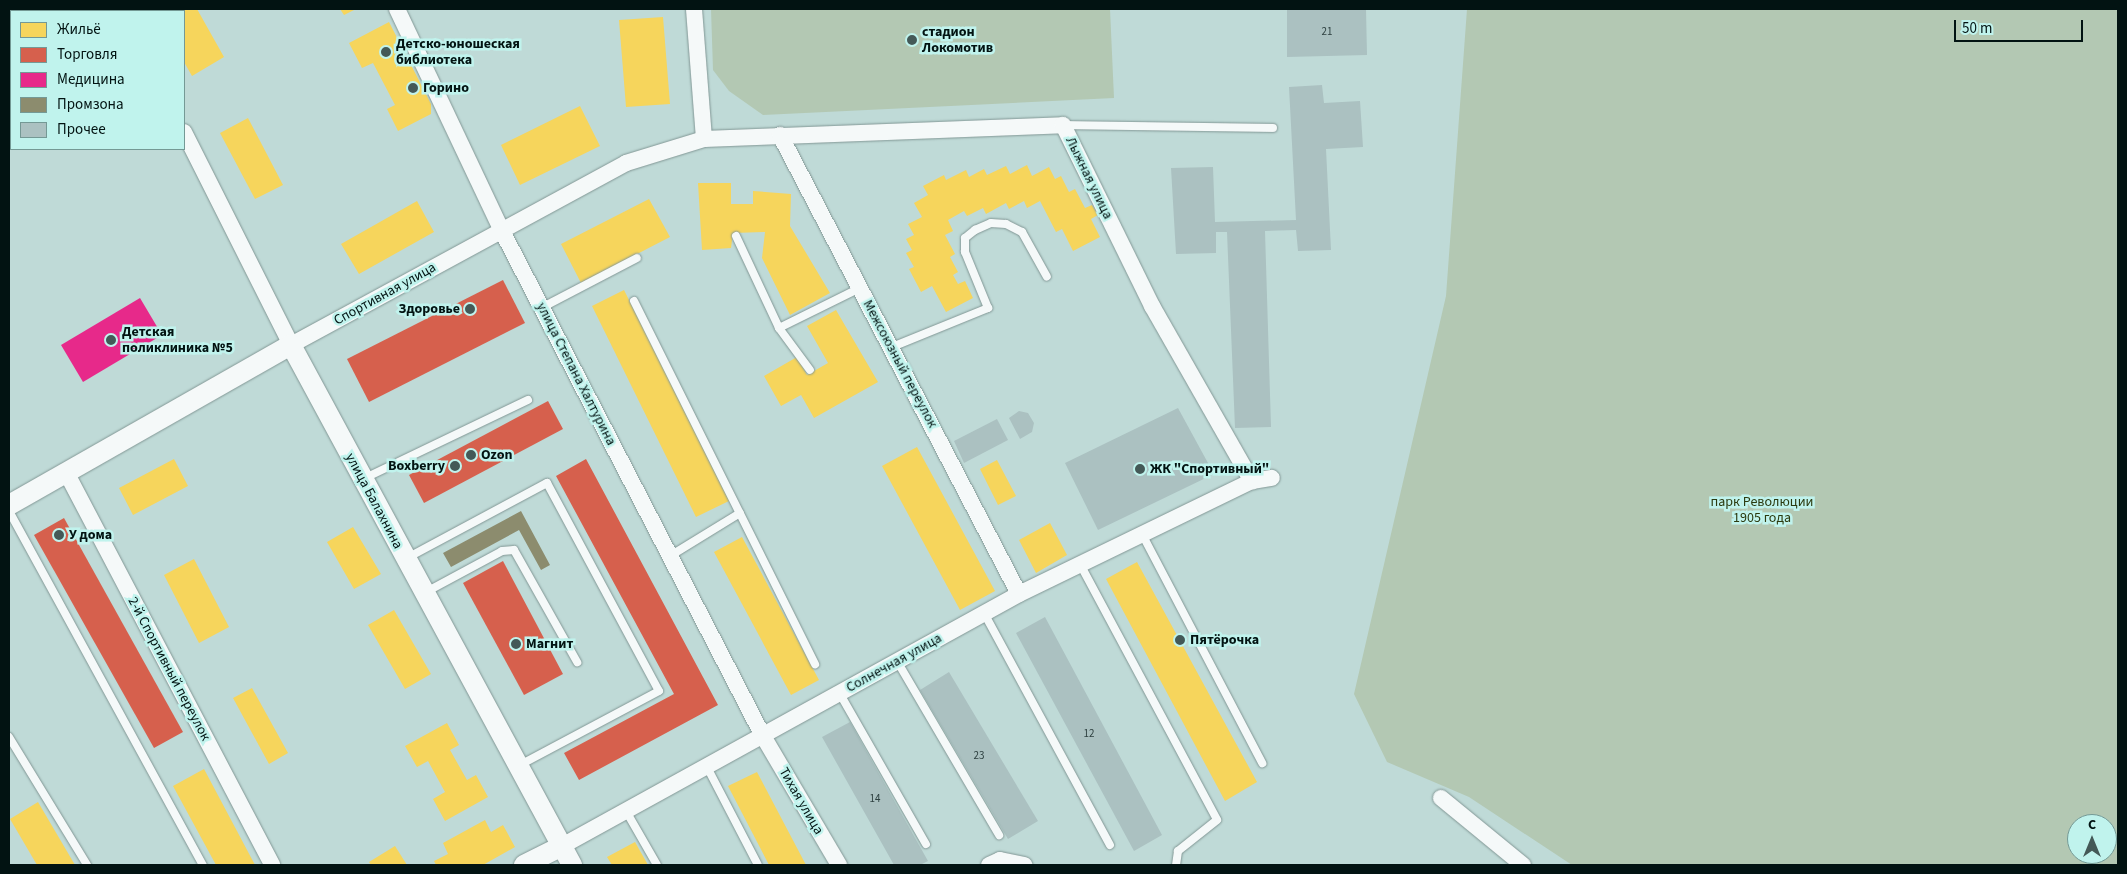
<!DOCTYPE html>
<meta charset="utf-8">
<style>
body{margin:0}
#map{position:relative;width:2127px;height:874px;overflow:hidden;background:#bfdad7;font-family:"Source Sans 3",sans-serif}
div>[style]{position:absolute}
.green>*{inset:0;background:#b3c8b3}
.homes>*{inset:0;background:#f6d55c}
.shops>*{inset:0;background:#d6604d}
.health>*{inset:0;background:#e7298a}
.industry>*{inset:0;background:#8c8c6e}
.building>*{inset:0;background:#abc1c1}
.roads{filter:drop-shadow(0 0 1px #829795) drop-shadow(0 0 1px #829795)}
.service>*{height:8px;margin:-4px;padding:0 4px;transform-origin:4px;border-radius:4px;background:#f5f9f9}
.minor>*{height:16px;margin:-8px;padding:0 8px;transform-origin:8px;border-radius:8px;background:#f5f9f9}
.tertiary>*{height:20px;margin:-10px;padding:0 10px;transform-origin:10px;border-radius:10px;background:#f5f9f9}
.dots>*{width:14px;height:14px;translate:-50% -50%;box-sizing:border-box;border:2px solid #c0f3ed;border-radius:50%}
span{translate:-50% -50%;white-space:nowrap;text-align:center;line-height:1.15;-webkit-text-stroke:5px #c0f3ed;paint-order:stroke}
.number-label{font-size:11px;color:#2e4040}
.number-label span{-webkit-text-stroke-width:0}
.poi-label{font-size:14px;color:#021312;font-weight:700}
.left{translate:0 -50%;text-align:left}
.right{translate:-100% -50%;text-align:right}
.street-label{font-size:14px;color:#021312}
.park-label{font-size:14px;color:#2b3a0f}
.frame{position:absolute;inset:0;border:10px solid #021312;pointer-events:none}
.legend{position:absolute;left:10px;top:10px;width:175px;height:140px;box-sizing:border-box;background:#c0f3ed;border:1px solid #749995;margin:0;padding:6px 9px;list-style:none;font-size:15px;color:#021312}
.legend li{display:flex;align-items:center;gap:10px;height:25px}
.legend b{width:25px;border:1px solid #749995}
.north{position:absolute;left:2067px;top:814px;width:50px;height:50px;box-sizing:border-box;background:#c0f3ed;border:1px solid #749995;border-radius:50%;rotate:0deg;font-size:14px;font-weight:700;line-height:20px;text-align:center;color:#021312}
.north::after{content:'';display:block;margin:auto;width:18px;height:22px;background:#445957;clip-path:polygon(50% 0,100% 100%,50% 72%,0 100%)}
.scale{position:absolute;left:1954px;top:20px;width:129px;height:22px;box-sizing:border-box;border:2px solid #021312;border-top:0;padding-left:6px;font-size:15px;line-height:18px;white-space:nowrap;color:#021312;-webkit-text-stroke:4px #c0f3ed;paint-order:stroke}
</style>
<div id="map">
<div class="green">
<div style="clip-path:polygon(711px 9px,1110px 9px,1114px 98px,763px 115px,729px 91px,713px 70px)"></div>
<div style="clip-path:polygon(evenodd,1467px 9px,2118px 9px,2118px 865px,1572px 865px,1469px 797px,1387px 762px,1354px 694px,1446px 296px,1467px 9px,2077px 824px,2107px 824px,2107px 854px,2077px 854px,2077px 824px)"></div>
</div>
<div class="homes">
<div style="clip-path:polygon(154px 9px,197px 9px,224px 57px,192px 76px,184px 62px,184px 11px)"></div>
<div style="clip-path:polygon(340px 9px,356px 9px,344px 15px)"></div>
<div style="clip-path:polygon(663px 17px,670px 104px,626px 107px,619px 20px)"></div>
<div style="clip-path:polygon(389px 22px,431px 104px,431px 114px,398px 131px,387px 109px,395px 105px,373px 63px,362px 68px,349px 43px)"></div>
<div style="clip-path:polygon(580px 106px,600px 146px,520px 185px,501px 145px)"></div>
<div style="clip-path:polygon(248px 118px,283px 185px,255px 199px,220px 133px)"></div>
<div style="clip-path:polygon(1027px 165px,1032px 176px,1049px 167px,1055px 179px,1061px 176px,1069px 192px,1075px 189px,1085px 208px,1092px 205px,1098px 215px,1091px 219px,1100px 237px,1073px 251px,1062px 229px,1056px 232px,1040px 201px,1027px 208px,1024px 201px,1009px 209px,1006px 203px,986px 214px,983px 208px,967px 216px,964px 211px,948px 220px,953px 231px,945px 235px,955px 254px,950px 257px,958px 272px,953px 275px,958px 284px,965px 281px,973px 298px,946px 312px,932px 286px,921px 292px,909px 269px,914px 267px,906px 253px,912px 250px,906px 239px,914px 235px,908px 224px,922px 217px,914px 203px,928px 195px,923px 186px,944px 175px,946px 180px,966px 170px,969px 177px,984px 169px,987px 175px,1006px 166px,1010px 174px)"></div>
<div style="clip-path:polygon(698px 183px,731px 183px,731px 204px,753px 204px,753px 191px,791px 194px,790px 226px,830px 293px,790px 315px,762px 258px,765px 232px,733px 233px,731px 248px,702px 250px)"></div>
<div style="clip-path:polygon(649px 199px,670px 237px,581px 283px,561px 244px)"></div>
<div style="clip-path:polygon(417px 201px,434px 232px,359px 274px,341px 244px)"></div>
<div style="clip-path:polygon(624px 290px,729px 501px,696px 517px,592px 306px)"></div>
<div style="clip-path:polygon(836px 310px,878px 382px,814px 418px,801px 395px,781px 406px,764px 376px,797px 357px,807px 375px,828px 363px,807px 326px)"></div>
<div style="clip-path:polygon(917px 447px,995px 591px,960px 610px,882px 466px)"></div>
<div style="clip-path:polygon(174px 459px,188px 486px,133px 515px,119px 488px)"></div>
<div style="clip-path:polygon(997px 460px,1016px 496px,998px 505px,980px 469px)"></div>
<div style="clip-path:polygon(1050px 523px,1067px 555px,1036px 573px,1019px 540px)"></div>
<div style="clip-path:polygon(353px 527px,381px 574px,354px 589px,327px 542px)"></div>
<div style="clip-path:polygon(742px 537px,819px 680px,791px 695px,714px 552px)"></div>
<div style="clip-path:polygon(194px 559px,229px 627px,199px 643px,164px 575px)"></div>
<div style="clip-path:polygon(1137px 562px,1257px 782px,1225px 801px,1106px 579px)"></div>
<div style="clip-path:polygon(394px 610px,431px 674px,405px 689px,368px 625px)"></div>
<div style="clip-path:polygon(252px 688px,288px 753px,269px 764px,233px 698px)"></div>
<div style="clip-path:polygon(447px 723px,459px 745px,450px 750px,467px 780px,476px 775px,488px 797px,445px 821px,433px 799px,445px 792px,428px 761px,417px 767px,405px 746px)"></div>
<div style="clip-path:polygon(204px 769px,255px 865px,216px 865px,173px 786px)"></div>
<div style="clip-path:polygon(757px 772px,806px 865px,769px 865px,728px 786px)"></div>
<div style="clip-path:polygon(38px 802px,75px 865px,37px 865px,10px 819px)"></div>
<div style="clip-path:polygon(485px 820px,491px 832px,503px 825px,515px 847px,483px 865px,436px 865px,434px 861px,448px 854px,443px 843px)"></div>
<div style="clip-path:polygon(635px 842px,648px 865px,612px 865px,607px 857px)"></div>
<div style="clip-path:polygon(395px 846px,407px 865px,371px 865px,369px 862px)"></div>
</div>
<div class="shops">
<div style="clip-path:polygon(503px 280px,525px 323px,369px 402px,347px 359px)"></div>
<div style="clip-path:polygon(548px 401px,563px 429px,424px 503px,409px 475px)"></div>
<div style="clip-path:polygon(586px 459px,718px 705px,579px 780px,564px 753px,674px 694px,556px 476px)"></div>
<div style="clip-path:polygon(64px 518px,183px 732px,154px 748px,34px 535px)"></div>
<div style="clip-path:polygon(503px 561px,563px 674px,524px 695px,463px 583px)"></div>
</div>
<div class="health">
<div style="clip-path:polygon(140px 298px,162px 335px,83px 382px,61px 345px)"></div>
</div>
<div class="industry">
<div style="clip-path:polygon(521px 511px,550px 565px,541px 570px,519px 530px,451px 567px,443px 553px)"></div>
</div>
<div class="building">
<div style="clip-path:polygon(1287px 9px,1366px 9px,1367px 55px,1287px 57px)"></div>
<div style="clip-path:polygon(1322px 85px,1324px 103px,1360px 101px,1363px 147px,1326px 149px,1331px 250px,1298px 251px,1296px 230px,1265px 231px,1271px 427px,1235px 428px,1227px 232px,1216px 232px,1216px 253px,1176px 254px,1171px 168px,1213px 167px,1215px 222px,1296px 220px,1289px 87px)"></div>
<div style="clip-path:polygon(1178px 408px,1214px 474px,1098px 530px,1065px 463px)"></div>
<div style="clip-path:polygon(1019px 411px,1028px 413px,1034px 423px,1032px 432px,1020px 439px,1009px 418px)"></div>
<div style="clip-path:polygon(997px 419px,1008px 440px,964px 463px,954px 441px)"></div>
<div style="clip-path:polygon(1045px 617px,1162px 835px,1134px 851px,1016px 633px)"></div>
<div style="clip-path:polygon(949px 672px,1038px 821px,1008px 839px,920px 690px)"></div>
<div style="clip-path:polygon(850px 722px,928px 861px,920px 865px,894px 865px,822px 737px)"></div>
</div>
<div class="roads">
<div class="service">
<div style="left:1063px;top:125px;width:210px;rotate:0.8deg"></div>
<div style="left:736px;top:236px;width:102px;rotate:64.9deg"></div>
<div style="left:779px;top:328px;width:52px;rotate:53.6deg"></div>
<div style="left:634px;top:301px;width:406px;rotate:63.5deg"></div>
<div style="left:541px;top:308px;width:108px;rotate:-27.5deg"></div>
<div style="left:779px;top:328px;width:90px;rotate:-26.3deg"></div>
<div style="left:892px;top:347px;width:104px;rotate:-22.1deg"></div>
<div style="left:988px;top:308px;width:61px;rotate:-112.3deg"></div>
<div style="left:965px;top:252px;width:14px;rotate:-90deg"></div>
<div style="left:965px;top:238px;width:13px;rotate:-39deg"></div>
<div style="left:975px;top:230px;width:17px;rotate:-24deg"></div>
<div style="left:991px;top:223px;width:15px;rotate:4deg"></div>
<div style="left:1006px;top:224px;width:18px;rotate:27deg"></div>
<div style="left:1022px;top:232px;width:51px;rotate:60.9deg"></div>
<div style="left:363px;top:479px;width:183px;rotate:-25.6deg"></div>
<div style="left:9px;top:511px;width:404px;rotate:61.3deg"></div>
<div style="left:1142px;top:534px;width:259px;rotate:62.3deg"></div>
<div style="left:670px;top:556px;width:82px;rotate:-31.6deg"></div>
<div style="left:407px;top:558px;width:159px;rotate:-28.2deg"></div>
<div style="left:547px;top:483px;width:236px;rotate:61.7deg"></div>
<div style="left:659px;top:691px;width:157px;rotate:152deg"></div>
<div style="left:1080px;top:564px;width:290px;rotate:61.8deg"></div>
<div style="left:1217px;top:820px;width:50px;rotate:141.5deg"></div>
<div style="left:1178px;top:851px;width:14px;rotate:98deg"></div>
<div style="left:426px;top:592px;width:86px;rotate:-28.3deg"></div>
<div style="left:502px;top:551px;width:12px;rotate:-5deg"></div>
<div style="left:514px;top:550px;width:129px;rotate:60.6deg"></div>
<div style="left:984px;top:613px;width:264px;rotate:61.5deg"></div>
<div style="left:897px;top:661px;width:202px;rotate:59.6deg"></div>
<div style="left:840px;top:694px;width:173px;rotate:60.2deg"></div>
<div style="left:9px;top:737px;width:150px;rotate:58.6deg"></div>
<div style="left:707px;top:767px;width:110px;rotate:62.5deg"></div>
<div style="left:626px;top:811px;width:62px;rotate:60.1deg"></div>
</div>
<div class="minor">
<div style="left:122px;top:9px;width:2px;rotate:63deg"></div>
<div style="left:397px;top:9px;width:246px;rotate:64.7deg"></div>
<div style="left:502px;top:231px;width:568px;rotate:62.67deg"></div>
<div style="left:763px;top:736px;width:150px;rotate:59.5deg"></div>
<div style="left:694px;top:9px;width:130px;rotate:85.6deg"></div>
<div style="left:184px;top:132px;width:238px;rotate:63.3deg"></div>
<div style="left:291px;top:345px;width:381px;rotate:-28.5deg"></div>
<div style="left:626px;top:163px;width:82px;rotate:-17.1deg"></div>
<div style="left:704px;top:139px;width:359px;rotate:-2.2deg"></div>
<div style="left:1063px;top:125px;width:202px;rotate:63.8deg"></div>
<div style="left:1152px;top:306px;width:202px;rotate:60.3deg"></div>
<div style="left:780px;top:135px;width:517px;rotate:62.49deg"></div>
<div style="left:66px;top:472px;width:444px;rotate:62.3deg"></div>
<div style="left:1441px;top:798px;width:106px;rotate:39.3deg"></div>
<div style="left:562px;top:846px;width:522px;rotate:-28.87deg"></div>
<div style="left:1019px;top:594px;width:259px;rotate:-25.9deg"></div>
<div style="left:1252px;top:481px;width:20px;rotate:-9deg"></div>
<div style="left:989px;top:865px;width:12px;rotate:-24deg"></div>
<div style="left:1000px;top:860px;width:25px;rotate:12deg"></div>
</div>
<div class="tertiary">
<div style="left:9px;top:505px;width:324px;rotate:-29.6deg"></div>
<div style="left:291px;top:345px;width:591px;rotate:61.61deg"></div>
<div style="left:524px;top:865px;width:42px;rotate:-26.6deg"></div>
</div>
</div>
<div class="dots">
<div style="left:912px;top:40px;background:#445957"></div>
<div style="left:386px;top:52px;background:#445957"></div>
<div style="left:413px;top:88px;background:#445957"></div>
<div style="left:470px;top:309px;background:#445957"></div>
<div style="left:111px;top:340px;background:#445957"></div>
<div style="left:471px;top:455px;background:#445957"></div>
<div style="left:455px;top:466px;background:#445957"></div>
<div style="left:1140px;top:469px;background:#445957"></div>
<div style="left:59px;top:535px;background:#445957"></div>
<div style="left:1180px;top:640px;background:#445957"></div>
<div style="left:516px;top:644px;background:#445957"></div>
</div>
<div class="number-label">
<span style="left:1327px;top:32px">21</span>
<span style="left:1089px;top:734px">12</span>
<span style="left:979px;top:756px">23</span>
<span style="left:875px;top:799px">14</span>
</div>
<div class="poi-label">
<span class="left" style="left:922px;top:40px">стадион<br>Локомотив</span>
<span class="left" style="left:396px;top:52px">Детско-юношеская<br>библиотека</span>
<span class="left" style="left:423px;top:88px">Горино</span>
<span class="right" style="left:460px;top:309px">Здоровье</span>
<span class="left" style="left:122px;top:340px">Детская<br>поликлиника №5</span>
<span class="left" style="left:481px;top:455px">Ozon</span>
<span class="right" style="left:445px;top:466px">Boxberry</span>
<span class="left" style="left:1150px;top:469px">ЖК "Спортивный"</span>
<span class="left" style="left:69px;top:535px">У дома</span>
<span class="left" style="left:1190px;top:640px">Пятёрочка</span>
<span class="left" style="left:526px;top:644px">Магнит</span>
</div>
<div class="street-label">
<span style="left:1089px;top:178px;rotate:64deg">Лыжная улица</span>
<span style="left:385px;top:294px;rotate:-29deg">Спортивная улица</span>
<span style="left:900px;top:364px;rotate:62deg">Межсоюзный переулок</span>
<span style="left:576px;top:374px;rotate:63deg">улица Степана Халтурина</span>
<span style="left:374px;top:501px;rotate:62deg">улица Балахнина</span>
<span style="left:894px;top:663px;rotate:-29deg">Солнечная улица</span>
<span style="left:169px;top:669px;rotate:62deg">2-й Спортивный переулок</span>
<span style="left:801px;top:801px;rotate:60deg">Тихая улица</span>
</div>
<div class="park-label">
<span style="left:1762px;top:510px">парк Революции<br>1905 года</span>
</div>
<div class="frame"></div>
<ul class="legend">
<li><b style="height:14px;background:#f6d55c"></b>Жильё</li>
<li><b style="height:14px;background:#d6604d"></b>Торговля</li>
<li><b style="height:14px;background:#e7298a"></b>Медицина</li>
<li><b style="height:14px;background:#8c8c6e"></b>Промзона</li>
<li><b style="height:14px;background:#abc1c1"></b>Прочее</li>
</ul>
<div class="north">С</div>
<div class="scale">50 m</div>
</div>
